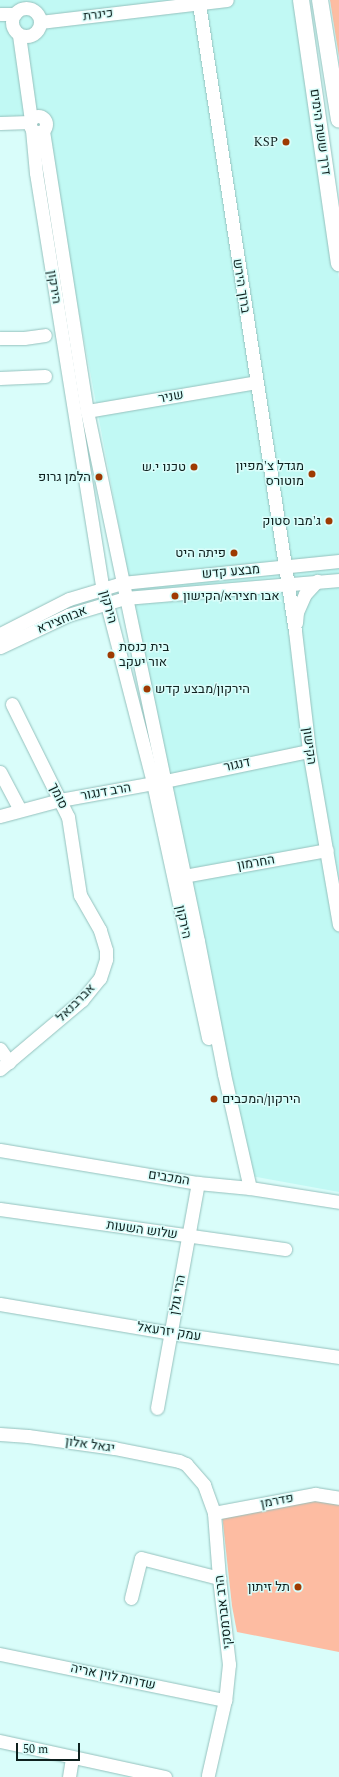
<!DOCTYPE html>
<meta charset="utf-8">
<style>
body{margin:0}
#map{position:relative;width:339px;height:1777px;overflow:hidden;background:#d9fdfa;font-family:Spectral,Heebo,serif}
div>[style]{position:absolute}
.built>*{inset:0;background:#c1f9f4}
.green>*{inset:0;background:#fdbca2}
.roads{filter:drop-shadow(0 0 1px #95c1bd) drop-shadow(0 0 1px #95c1bd)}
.minor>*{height:13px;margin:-6.5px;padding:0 6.5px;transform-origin:6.5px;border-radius:6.5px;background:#fff}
.minor>.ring{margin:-6.5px;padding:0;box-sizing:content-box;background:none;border:13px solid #fff;border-radius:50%}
.major>*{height:16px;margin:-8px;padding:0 8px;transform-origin:8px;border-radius:8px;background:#fff}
.dots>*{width:11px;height:11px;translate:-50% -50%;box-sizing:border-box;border:2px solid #d9fdfa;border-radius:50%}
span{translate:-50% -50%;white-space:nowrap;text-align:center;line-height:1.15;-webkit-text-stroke:3px #d9fdfa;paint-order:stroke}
.street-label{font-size:13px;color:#0f211f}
.poi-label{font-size:13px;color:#0f211f}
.right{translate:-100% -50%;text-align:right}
.left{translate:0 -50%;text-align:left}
.scale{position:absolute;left:16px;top:1743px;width:64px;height:18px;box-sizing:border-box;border:2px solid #0f211f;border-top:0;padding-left:5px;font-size:12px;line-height:14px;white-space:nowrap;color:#0f211f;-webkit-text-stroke:3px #d9fdfa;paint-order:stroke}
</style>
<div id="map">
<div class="built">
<div style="clip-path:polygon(0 0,297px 0,339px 279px,339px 1192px,240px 1174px,55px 184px,46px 116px,0 118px)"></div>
</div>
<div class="green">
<div style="clip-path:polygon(330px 0,339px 0,339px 57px)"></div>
<div style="clip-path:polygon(304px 1497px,339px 1504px,339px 1652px,237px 1632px,232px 1606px,222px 1514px)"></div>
</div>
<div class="roads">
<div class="minor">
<div style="left:199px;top:4px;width:634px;rotate:81.3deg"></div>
<div style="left:295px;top:631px;width:121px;rotate:83.3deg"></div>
<div style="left:309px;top:751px;width:176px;rotate:80.2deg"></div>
<div class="ring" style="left:12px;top:8px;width:15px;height:15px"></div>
<div style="left:0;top:14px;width:15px"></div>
<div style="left:40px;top:22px;width:188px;rotate:-6.7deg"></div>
<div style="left:19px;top:35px;width:86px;rotate:82deg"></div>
<div class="ring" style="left:30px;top:116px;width:3px;height:3px"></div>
<div style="left:0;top:123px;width:30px;rotate:-2deg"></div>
<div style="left:32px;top:130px;width:43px;rotate:84.7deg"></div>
<div style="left:36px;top:173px;width:421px;rotate:80.9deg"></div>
<div style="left:103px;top:589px;width:200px;rotate:75.5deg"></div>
<div style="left:153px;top:783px;width:261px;rotate:77.8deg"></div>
<div style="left:43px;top:131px;width:283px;rotate:81.1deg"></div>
<div style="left:87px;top:411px;width:541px;rotate:78.17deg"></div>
<div style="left:198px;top:941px;width:136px;rotate:78.9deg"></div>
<div style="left:224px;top:1074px;width:117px;rotate:77.2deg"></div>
<div style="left:0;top:338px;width:24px"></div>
<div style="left:24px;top:338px;width:21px;rotate:-8deg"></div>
<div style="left:0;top:378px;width:45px;rotate:-2.5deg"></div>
<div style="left:87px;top:411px;width:171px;rotate:-9.7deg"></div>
<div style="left:296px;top:623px;width:11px;rotate:-85deg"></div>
<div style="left:297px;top:612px;width:20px;rotate:-66deg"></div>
<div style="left:305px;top:594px;width:18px;rotate:-47deg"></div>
<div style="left:0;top:634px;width:77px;rotate:-26.9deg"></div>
<div style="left:69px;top:599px;width:55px;rotate:-16.8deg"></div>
<div style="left:122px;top:583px;width:218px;rotate:-5.8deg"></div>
<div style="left:0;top:647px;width:75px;rotate:-25.2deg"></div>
<div style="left:68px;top:615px;width:59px;rotate:-16.6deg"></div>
<div style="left:125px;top:598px;width:215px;rotate:-4.8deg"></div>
<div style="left:0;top:772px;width:43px;rotate:62.2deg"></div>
<div style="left:0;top:816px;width:62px;rotate:-14.9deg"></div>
<div style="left:60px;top:800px;width:107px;rotate:-10.3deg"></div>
<div style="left:165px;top:781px;width:147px;rotate:-11.8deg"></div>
<div style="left:184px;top:876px;width:145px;rotate:-10.3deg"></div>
<div style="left:0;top:1049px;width:16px;rotate:55deg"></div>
<div style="left:0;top:1069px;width:107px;rotate:-40.1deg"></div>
<div style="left:82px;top:1000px;width:28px;rotate:-51deg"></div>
<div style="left:100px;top:978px;width:20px;rotate:-72deg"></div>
<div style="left:106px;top:959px;width:9px;rotate:-90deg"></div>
<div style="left:106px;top:950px;width:21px;rotate:-107deg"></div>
<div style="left:100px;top:930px;width:40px;rotate:-119.7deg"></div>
<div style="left:80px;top:895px;width:79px;rotate:-98.7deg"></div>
<div style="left:68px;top:817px;width:126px;rotate:-116.4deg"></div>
<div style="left:0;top:1150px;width:201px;rotate:9.5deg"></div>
<div style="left:198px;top:1183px;width:52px;rotate:5.5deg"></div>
<div style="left:250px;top:1188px;width:90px;rotate:8.9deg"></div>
<div style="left:0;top:1209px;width:288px;rotate:8deg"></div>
<div style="left:0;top:1304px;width:173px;rotate:9.6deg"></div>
<div style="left:171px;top:1333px;width:170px;rotate:8.1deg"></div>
<div style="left:157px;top:1408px;width:229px;rotate:-79.7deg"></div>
<div style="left:0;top:1434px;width:28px;rotate:4deg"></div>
<div style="left:28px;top:1436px;width:87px;rotate:7.9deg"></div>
<div style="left:114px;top:1448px;width:66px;rotate:11.3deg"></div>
<div style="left:179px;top:1461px;width:8px;rotate:23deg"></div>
<div style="left:186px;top:1464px;width:28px;rotate:49deg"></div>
<div style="left:204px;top:1485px;width:30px;rotate:70deg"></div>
<div style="left:214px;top:1513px;width:65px;rotate:85.6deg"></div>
<div style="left:219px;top:1578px;width:87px;rotate:83.4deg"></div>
<div style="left:229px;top:1664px;width:36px;rotate:96deg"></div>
<div style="left:225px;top:1700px;width:77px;rotate:102.8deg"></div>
<div style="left:214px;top:1513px;width:103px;rotate:-10.7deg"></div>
<div style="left:315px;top:1494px;width:24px;rotate:9deg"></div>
<div style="left:131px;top:1598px;width:41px;rotate:-76deg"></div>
<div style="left:141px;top:1558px;width:81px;rotate:14.4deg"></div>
<div style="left:0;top:1654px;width:230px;rotate:11.6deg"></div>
<div style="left:0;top:1741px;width:169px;rotate:12.3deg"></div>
<div style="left:69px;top:1777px;width:19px;rotate:-81deg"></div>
</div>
<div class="major">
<div style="left:301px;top:0;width:266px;rotate:81.8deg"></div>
<div style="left:320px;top:0;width:121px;rotate:81deg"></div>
</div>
</div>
<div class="dots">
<div style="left:286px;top:142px;background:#9e3a02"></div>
<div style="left:194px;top:467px;background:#9e3a02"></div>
<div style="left:312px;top:474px;background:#9e3a02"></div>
<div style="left:99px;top:477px;background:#9e3a02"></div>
<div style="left:329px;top:521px;background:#9e3a02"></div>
<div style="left:234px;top:553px;background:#9e3a02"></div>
<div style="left:175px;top:596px;background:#9e3a02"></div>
<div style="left:111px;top:655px;background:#9e3a02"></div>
<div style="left:147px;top:689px;background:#9e3a02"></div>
<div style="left:214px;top:1099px;background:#9e3a02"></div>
<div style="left:298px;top:1587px;background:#9e3a02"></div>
</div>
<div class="street-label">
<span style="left:98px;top:15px;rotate:-7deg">כינרת</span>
<span style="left:320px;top:132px;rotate:82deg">דרך ששת הימים</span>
<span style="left:241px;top:286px;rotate:81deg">ברוך הירש</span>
<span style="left:54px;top:287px;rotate:81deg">הירקון</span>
<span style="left:171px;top:397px;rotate:-10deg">שניר</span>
<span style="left:231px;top:572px;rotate:-5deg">מבצע קדש</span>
<span style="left:108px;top:607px;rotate:75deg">הירקון</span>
<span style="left:62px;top:620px;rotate:-22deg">אבוחצירא</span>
<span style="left:309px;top:746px;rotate:82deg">הקישון</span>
<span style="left:237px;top:765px;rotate:-12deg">דנגור</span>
<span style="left:106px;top:792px;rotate:-10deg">הרב דנגור</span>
<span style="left:58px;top:796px;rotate:64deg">סומך</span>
<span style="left:256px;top:863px;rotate:-10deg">החרמון</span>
<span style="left:183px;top:922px;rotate:78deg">הירקון</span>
<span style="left:76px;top:1003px;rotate:-45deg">אברבנאל</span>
<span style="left:169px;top:1178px;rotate:9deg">המכבים</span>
<span style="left:142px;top:1230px;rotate:8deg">שלוש השעות</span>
<span style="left:178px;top:1295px;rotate:-80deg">הרי גולן</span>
<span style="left:169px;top:1332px;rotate:9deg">עמק יזרעאל</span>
<span style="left:90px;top:1445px;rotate:8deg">יגאל אלון</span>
<span style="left:277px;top:1501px;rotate:-11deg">פדרמן</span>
<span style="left:224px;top:1612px;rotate:-97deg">הרב אברמסקי</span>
<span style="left:113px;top:1677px;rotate:12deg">שדרות לוין אריה</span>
</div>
<div class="poi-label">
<span class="right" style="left:278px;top:142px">KSP</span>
<span class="right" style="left:186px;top:467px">טכנו י.ש</span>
<span class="right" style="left:304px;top:474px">מגדל צ'מפיון<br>מוטורס</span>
<span class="right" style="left:91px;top:477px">הלמן גרופ</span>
<span class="right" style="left:321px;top:521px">ג'מבו סטוק</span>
<span class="right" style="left:226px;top:553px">פיתה היט</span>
<span class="left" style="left:183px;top:596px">אבו חצירא/הקישון</span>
<span class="left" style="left:119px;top:655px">בית כנסת<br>אור יעקב</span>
<span class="left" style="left:155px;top:689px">הירקון/מבצע קדש</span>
<span class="left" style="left:222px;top:1099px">הירקון/המכבים</span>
<span class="right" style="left:290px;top:1587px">תל זיתון</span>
</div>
<div class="scale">50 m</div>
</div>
